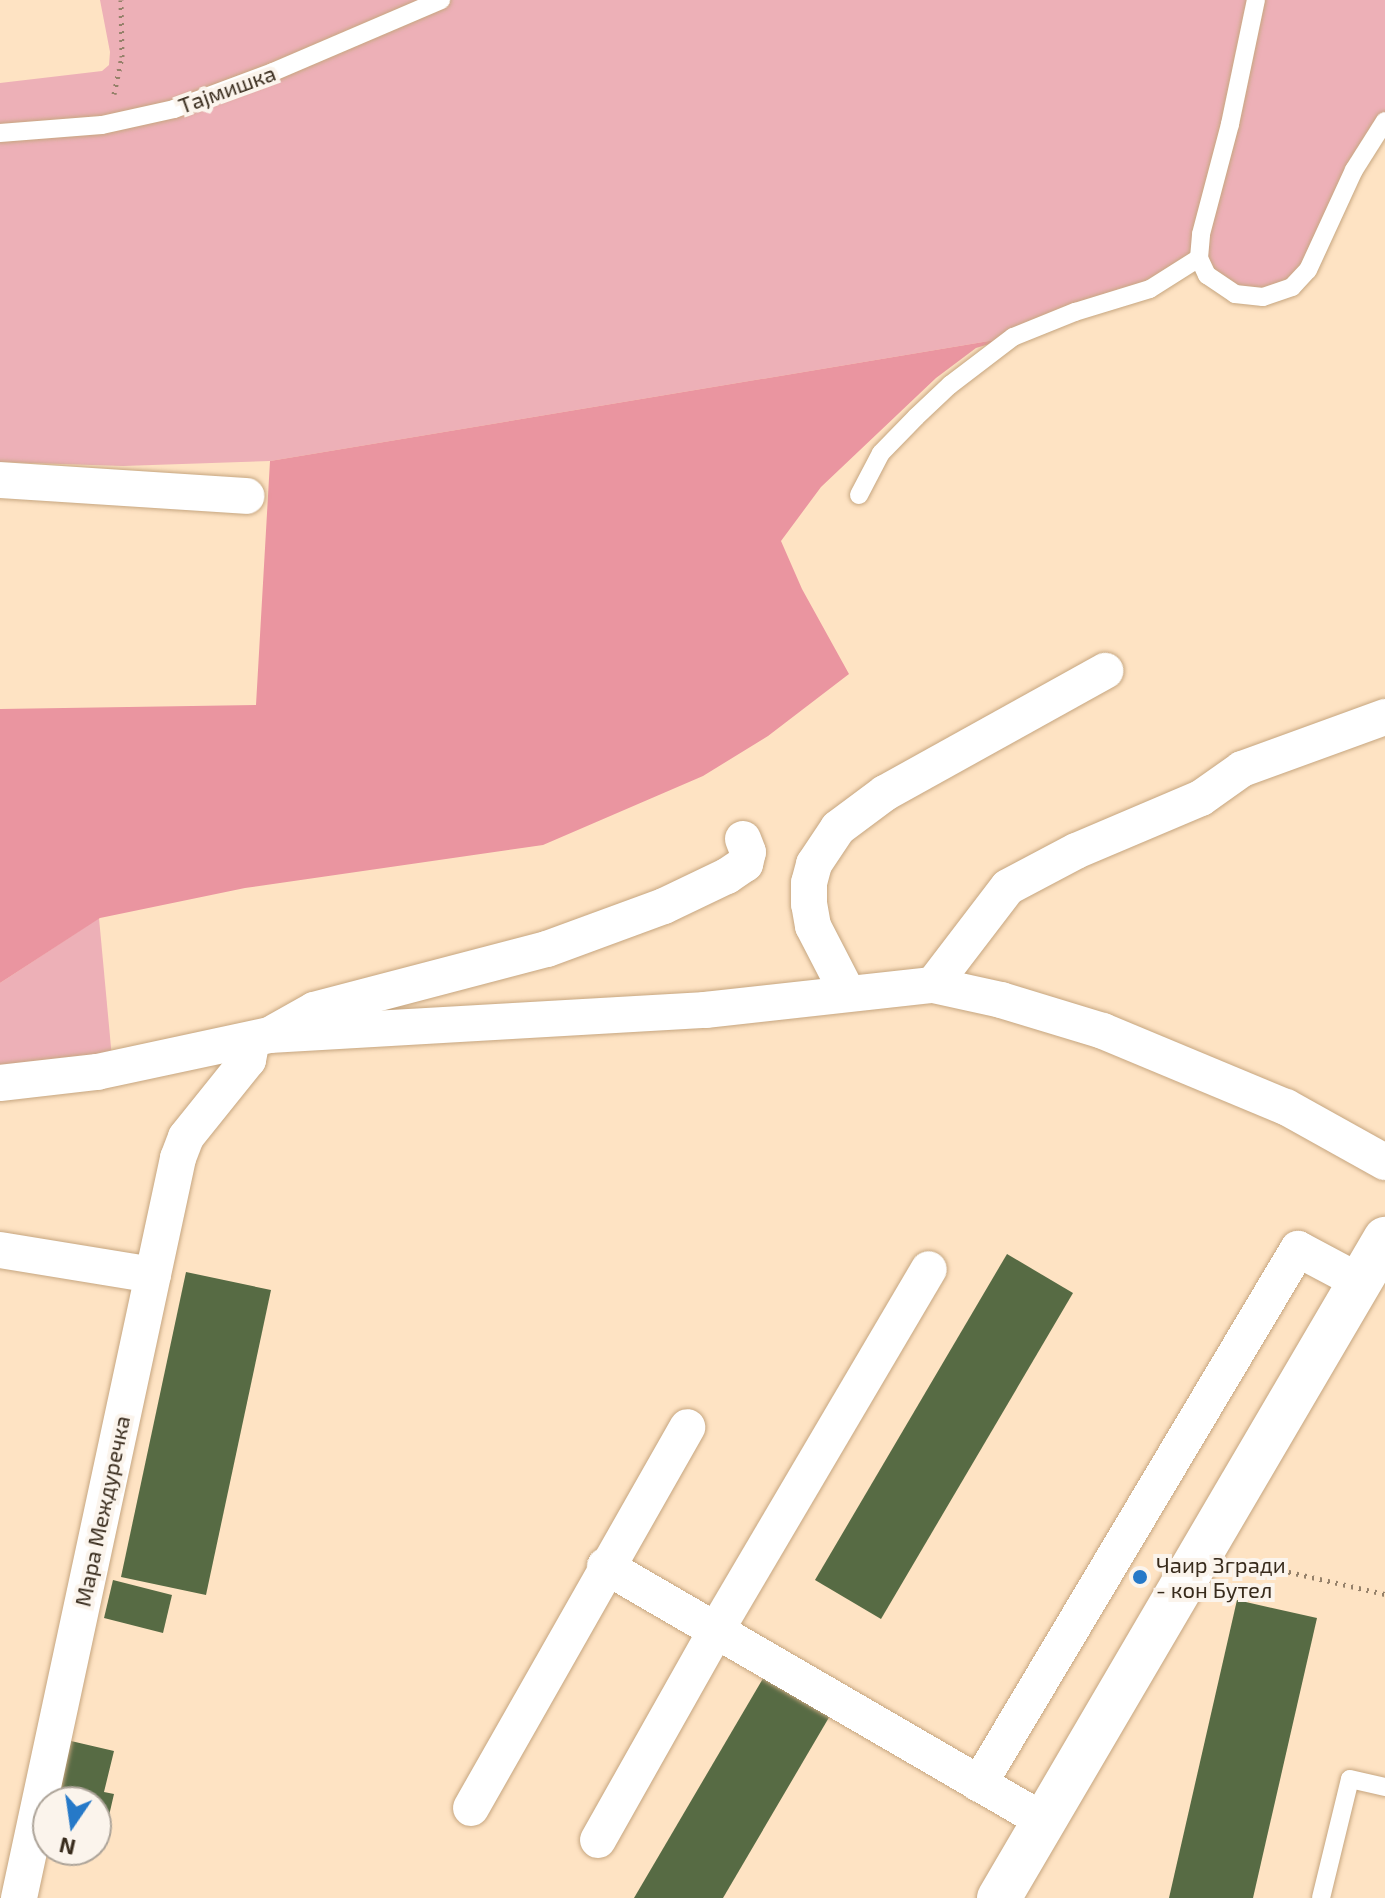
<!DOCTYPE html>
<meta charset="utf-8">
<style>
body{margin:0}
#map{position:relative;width:1385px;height:1898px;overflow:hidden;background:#fee3c3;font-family:"Exo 2",sans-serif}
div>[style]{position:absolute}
.green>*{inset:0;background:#edb0b7}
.forest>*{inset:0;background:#ea95a0}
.building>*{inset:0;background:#576b44}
.path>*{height:5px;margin-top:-2.5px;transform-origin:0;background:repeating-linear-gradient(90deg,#95816a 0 2px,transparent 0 8px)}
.roads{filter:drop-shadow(0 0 2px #c6a680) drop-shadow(0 0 2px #c6a680)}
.lane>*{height:18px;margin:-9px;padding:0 9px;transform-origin:9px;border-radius:9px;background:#fff}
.street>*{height:36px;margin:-18px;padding:0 18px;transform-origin:18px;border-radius:18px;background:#fff}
.secondary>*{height:44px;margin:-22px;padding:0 22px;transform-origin:22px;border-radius:22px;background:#fff}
.dots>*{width:22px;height:22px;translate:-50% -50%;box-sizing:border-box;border:4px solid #fbf4ec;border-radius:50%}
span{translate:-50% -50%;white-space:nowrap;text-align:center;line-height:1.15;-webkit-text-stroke:8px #fbf4ec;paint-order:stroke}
.street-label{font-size:22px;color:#382b1c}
.poi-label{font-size:22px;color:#382b1c}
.left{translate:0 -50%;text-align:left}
.north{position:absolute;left:32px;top:1786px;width:80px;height:80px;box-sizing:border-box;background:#fbf4ec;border:2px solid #ada499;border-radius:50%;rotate:193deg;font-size:22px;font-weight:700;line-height:32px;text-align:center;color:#382b1c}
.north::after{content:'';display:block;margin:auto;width:28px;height:36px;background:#2679c8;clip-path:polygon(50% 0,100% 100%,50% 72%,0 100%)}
</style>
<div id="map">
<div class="green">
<div style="clip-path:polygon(100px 0,1385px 0,1385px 121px,1308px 270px,1249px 297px,1199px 259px,1182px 271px,1013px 337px,270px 461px,123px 466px,0 462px,0 83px,102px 71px,109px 65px,110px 52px)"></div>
<div style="clip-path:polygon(99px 918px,113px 1069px,0 1083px,0 983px)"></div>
</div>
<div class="forest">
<div style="clip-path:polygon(1013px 337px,976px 348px,936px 378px,821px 487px,781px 541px,802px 589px,849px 674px,768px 736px,703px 776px,543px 845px,245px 888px,100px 918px,0 983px,0 709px,256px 705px,270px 461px)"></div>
</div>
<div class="building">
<div style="clip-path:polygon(1007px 1254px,1073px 1293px,881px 1619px,815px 1580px)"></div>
<div style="clip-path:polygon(186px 1272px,271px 1290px,206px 1595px,121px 1577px)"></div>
<div style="clip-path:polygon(113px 1580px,172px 1595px,163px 1633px,104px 1618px)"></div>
<div style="clip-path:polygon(1237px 1600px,1317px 1618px,1253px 1898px,1169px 1898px)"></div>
<div style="clip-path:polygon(765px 1675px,831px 1714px,723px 1898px,634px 1898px)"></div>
<div style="clip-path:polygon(71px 1741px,114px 1751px,104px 1792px,114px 1794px,105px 1833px,96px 1831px,96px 1802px,56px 1802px)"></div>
</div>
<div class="path">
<div style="left:114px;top:94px;width:38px;rotate:-78deg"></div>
<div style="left:122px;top:57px;width:57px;rotate:-91deg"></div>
<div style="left:1242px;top:1561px;width:147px;rotate:13deg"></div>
</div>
<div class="roads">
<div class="lane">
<div style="left:0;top:133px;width:102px;rotate:-4.5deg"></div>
<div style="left:102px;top:125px;width:74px;rotate:-12.5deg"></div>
<div style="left:174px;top:109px;width:106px;rotate:-20.5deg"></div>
<div style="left:273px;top:72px;width:183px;rotate:-23.2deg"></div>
<div style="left:1199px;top:258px;width:19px;rotate:65deg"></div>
<div style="left:1207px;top:275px;width:34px;rotate:34deg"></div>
<div style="left:1235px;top:294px;width:28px;rotate:6deg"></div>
<div style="left:1263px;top:297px;width:31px;rotate:-19deg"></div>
<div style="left:1292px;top:287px;width:23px;rotate:-47deg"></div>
<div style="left:1308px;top:270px;width:110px;rotate:-65.3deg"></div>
<div style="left:1354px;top:170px;width:58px;rotate:-57.7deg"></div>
<div style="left:859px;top:495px;width:47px;rotate:-62.4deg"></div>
<div style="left:881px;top:453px;width:50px;rotate:-45.8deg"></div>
<div style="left:916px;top:417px;width:47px;rotate:-43.3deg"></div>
<div style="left:950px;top:385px;width:79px;rotate:-37.3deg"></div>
<div style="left:1013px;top:337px;width:67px;rotate:-22deg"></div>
<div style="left:1075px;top:312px;width:78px;rotate:-17deg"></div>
<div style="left:1150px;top:289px;width:58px;rotate:-32.3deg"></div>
<div style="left:1199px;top:258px;width:24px;rotate:-85deg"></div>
<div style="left:1201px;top:234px;width:114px;rotate:-75.2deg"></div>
<div style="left:1230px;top:124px;width:127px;rotate:-78.2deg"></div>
<div style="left:1321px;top:1898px;width:122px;rotate:-76.3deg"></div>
<div style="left:1350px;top:1779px;width:36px;rotate:13deg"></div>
</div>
<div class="street">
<div style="left:0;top:480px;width:247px;rotate:3.7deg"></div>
<div style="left:933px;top:985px;width:123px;rotate:-52.6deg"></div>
<div style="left:1008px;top:887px;width:77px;rotate:-27.9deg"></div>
<div style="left:1076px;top:851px;width:136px;rotate:-23deg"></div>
<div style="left:1201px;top:798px;width:50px;rotate:-35.3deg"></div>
<div style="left:1242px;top:769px;width:152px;rotate:-20deg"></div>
<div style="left:847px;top:992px;width:74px;rotate:-117.3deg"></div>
<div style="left:813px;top:926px;width:22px;rotate:-100deg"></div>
<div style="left:809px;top:904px;width:21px;rotate:-90deg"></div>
<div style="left:809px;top:883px;width:20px;rotate:-75deg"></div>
<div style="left:814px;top:864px;width:43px;rotate:-56.3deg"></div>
<div style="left:838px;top:828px;width:59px;rotate:-36.7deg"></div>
<div style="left:885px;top:793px;width:252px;rotate:-29deg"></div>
<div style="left:275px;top:1032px;width:45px;rotate:-29.4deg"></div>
<div style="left:314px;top:1010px;width:241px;rotate:-14.7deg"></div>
<div style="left:547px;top:949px;width:125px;rotate:-20.2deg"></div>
<div style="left:664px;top:906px;width:70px;rotate:-25.5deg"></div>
<div style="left:727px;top:876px;width:22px;rotate:-34deg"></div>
<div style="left:745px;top:864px;width:12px;rotate:-76deg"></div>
<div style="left:748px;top:852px;width:14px;rotate:-111deg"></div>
<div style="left:0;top:1083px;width:98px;rotate:-6.5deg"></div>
<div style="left:97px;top:1072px;width:177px;rotate:-12.1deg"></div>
<div style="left:270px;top:1035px;width:436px;rotate:-3.3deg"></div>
<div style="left:705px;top:1010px;width:229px;rotate:-6.3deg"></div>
<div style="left:933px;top:985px;width:70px;rotate:12.4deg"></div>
<div style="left:1001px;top:1000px;width:107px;rotate:16.9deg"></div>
<div style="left:1103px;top:1031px;width:198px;rotate:22.6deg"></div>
<div style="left:1286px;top:1107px;width:113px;rotate:29.1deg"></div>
<div style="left:0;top:1250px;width:155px;rotate:9.3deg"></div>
<div style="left:605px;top:1566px;width:508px;rotate:30.15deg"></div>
<div style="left:979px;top:1784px;width:623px;rotate:-59.19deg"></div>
<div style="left:1298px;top:1249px;width:70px;rotate:28deg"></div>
<div style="left:471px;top:1808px;width:438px;rotate:-60.4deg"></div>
<div style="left:598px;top:1840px;width:239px;rotate:-60.6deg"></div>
<div style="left:715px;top:1632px;width:421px;rotate:-59.5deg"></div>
<div style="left:19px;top:1898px;width:757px;rotate:-77.87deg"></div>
<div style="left:178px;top:1158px;width:22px;rotate:-69deg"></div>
<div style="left:186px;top:1137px;width:99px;rotate:-51.2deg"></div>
<div style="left:248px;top:1060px;width:20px;rotate:-79deg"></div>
</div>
<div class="secondary">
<div style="left:999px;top:1898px;width:764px;rotate:-59.64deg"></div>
</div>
</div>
<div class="dots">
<div style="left:1140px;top:1577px;background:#2679c8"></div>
</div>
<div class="street-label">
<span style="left:227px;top:89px;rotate:-20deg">Тајмишка</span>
<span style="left:102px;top:1511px;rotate:-78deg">Мара Междуречка</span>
</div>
<div class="poi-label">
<span class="left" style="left:1156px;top:1577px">Чаир Згради<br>- кон Бутел</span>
</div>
<div class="north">N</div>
</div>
